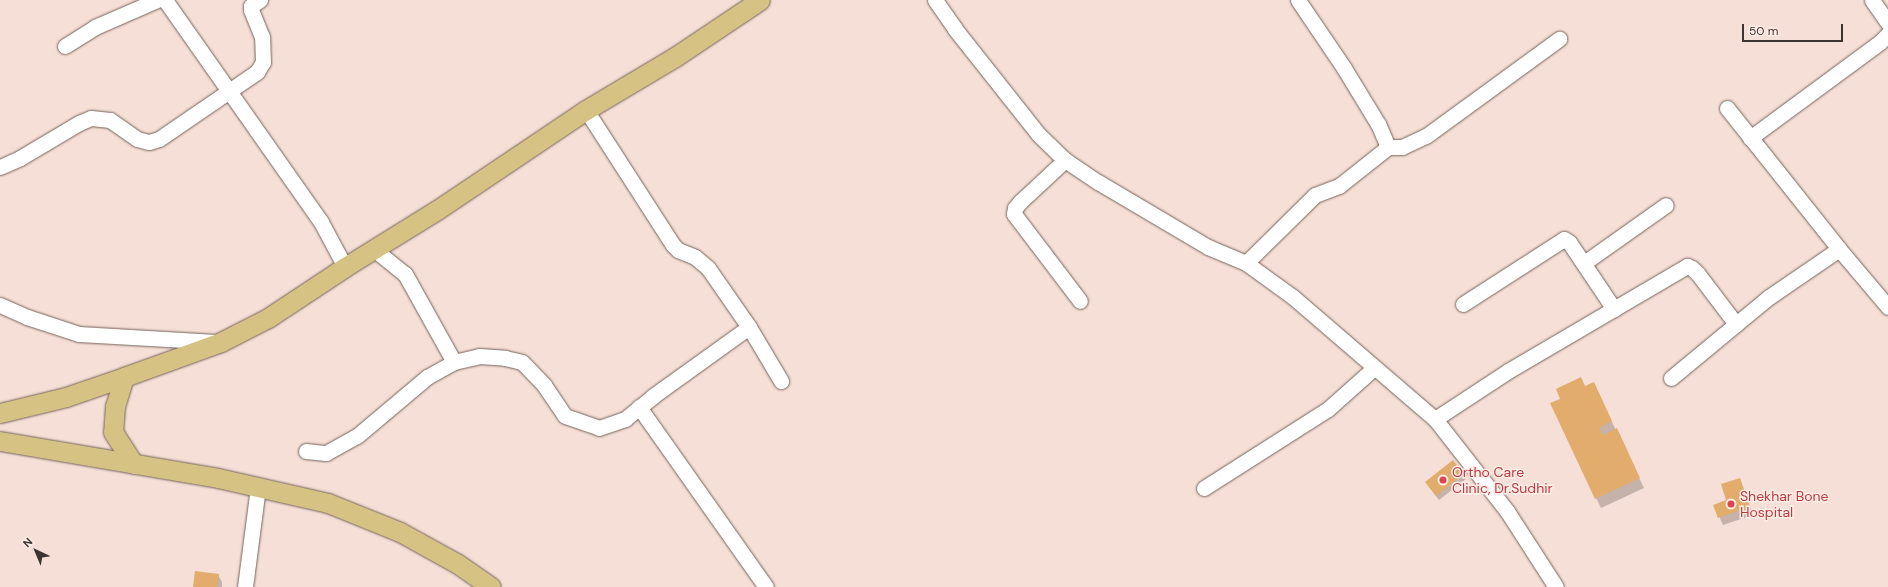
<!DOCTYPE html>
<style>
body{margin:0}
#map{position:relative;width:1888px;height:587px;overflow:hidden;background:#f5dfd6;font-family:"DM Sans",sans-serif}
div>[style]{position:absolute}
.shadow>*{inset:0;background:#0003}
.building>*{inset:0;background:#e2ac6c}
.roads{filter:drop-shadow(0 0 1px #76635b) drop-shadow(0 0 1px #76635b)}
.minor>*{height:15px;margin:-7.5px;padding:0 7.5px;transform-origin:7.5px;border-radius:7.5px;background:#fff}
.major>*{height:19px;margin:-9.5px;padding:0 9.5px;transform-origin:9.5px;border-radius:9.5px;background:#d6c383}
.dots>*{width:11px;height:11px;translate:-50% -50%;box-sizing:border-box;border:2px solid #ffede6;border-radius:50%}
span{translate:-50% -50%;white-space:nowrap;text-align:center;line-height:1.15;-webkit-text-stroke:3px #ffede6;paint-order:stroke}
.health-label{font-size:14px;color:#be3a42}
.left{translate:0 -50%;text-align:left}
.north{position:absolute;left:16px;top:531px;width:40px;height:40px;-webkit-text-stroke:3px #ffede6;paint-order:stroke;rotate:316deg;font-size:11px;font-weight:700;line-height:16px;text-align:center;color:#3d3431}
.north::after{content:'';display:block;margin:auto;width:14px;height:18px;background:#3d3431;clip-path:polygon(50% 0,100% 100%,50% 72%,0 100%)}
.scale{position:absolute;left:1742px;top:24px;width:101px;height:18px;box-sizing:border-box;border:2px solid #3d3431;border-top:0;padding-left:5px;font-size:12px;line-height:14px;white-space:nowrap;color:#3d3431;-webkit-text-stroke:3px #ffede6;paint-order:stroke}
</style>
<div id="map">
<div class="shadow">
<div style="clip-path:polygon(1593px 383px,1644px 488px,1601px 508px,1551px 404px)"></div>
<div style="clip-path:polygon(1463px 475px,1466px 479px,1439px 500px,1429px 487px)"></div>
<div style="clip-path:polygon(1740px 479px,1753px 515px,1723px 525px,1714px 505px,1728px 501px)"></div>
<div style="clip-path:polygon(218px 575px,222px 582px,222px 587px,194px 587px)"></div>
</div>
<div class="building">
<div style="clip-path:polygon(1581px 377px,1585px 386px,1594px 382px,1612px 421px,1599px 428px,1603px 435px,1617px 428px,1640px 478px,1595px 499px,1550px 403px,1560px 399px,1556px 389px)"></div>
<div style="clip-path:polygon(1453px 460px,1464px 474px,1436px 496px,1425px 482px)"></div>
<div style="clip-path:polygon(1740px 478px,1750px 507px,1718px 518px,1713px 505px,1726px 500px,1721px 484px)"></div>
<div style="clip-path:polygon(195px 571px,219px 574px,217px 587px,193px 587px)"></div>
</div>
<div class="roads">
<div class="minor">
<div style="left:165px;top:0;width:271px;rotate:54.9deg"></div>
<div style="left:321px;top:222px;width:51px;rotate:61.9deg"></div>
<div style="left:935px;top:0;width:35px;rotate:55deg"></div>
<div style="left:955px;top:29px;width:135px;rotate:51.6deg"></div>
<div style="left:1039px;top:135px;width:36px;rotate:44deg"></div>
<div style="left:1065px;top:160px;width:40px;rotate:34deg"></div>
<div style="left:1098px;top:182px;width:128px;rotate:30.6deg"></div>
<div style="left:1208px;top:247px;width:41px;rotate:22.8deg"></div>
<div style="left:1246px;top:263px;width:58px;rotate:35.9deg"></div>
<div style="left:1293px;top:297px;width:187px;rotate:40.7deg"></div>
<div style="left:1435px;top:419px;width:117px;rotate:52deg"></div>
<div style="left:1507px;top:511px;width:90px;rotate:57.2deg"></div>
<div style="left:1872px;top:0;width:28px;rotate:55deg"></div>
<div style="left:65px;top:46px;width:36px;rotate:-32deg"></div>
<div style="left:95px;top:27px;width:68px;rotate:-23.5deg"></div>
<div style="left:1727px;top:108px;width:180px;rotate:51.5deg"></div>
<div style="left:1839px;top:249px;width:76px;rotate:49.8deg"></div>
<div style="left:586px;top:110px;width:161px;rotate:57.2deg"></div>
<div style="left:673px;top:245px;width:7px;rotate:45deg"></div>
<div style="left:678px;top:250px;width:18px;rotate:22deg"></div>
<div style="left:695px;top:257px;width:17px;rotate:40deg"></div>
<div style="left:708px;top:268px;width:72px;rotate:55.2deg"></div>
<div style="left:749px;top:327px;width:63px;rotate:59.3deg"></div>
<div style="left:1750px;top:138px;width:162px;rotate:-36.4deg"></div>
<div style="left:1880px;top:42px;width:11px;rotate:-45deg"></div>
<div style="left:1388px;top:147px;width:14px"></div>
<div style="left:1402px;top:147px;width:26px;rotate:-25deg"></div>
<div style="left:1426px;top:136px;width:165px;rotate:-36.1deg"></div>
<div style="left:1065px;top:160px;width:62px;rotate:137deg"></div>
<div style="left:1020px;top:202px;width:8px;rotate:130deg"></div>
<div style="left:1015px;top:208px;width:6px;rotate:99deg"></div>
<div style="left:1014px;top:214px;width:109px;rotate:52.8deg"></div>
<div style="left:0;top:167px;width:22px;rotate:-24deg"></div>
<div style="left:20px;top:158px;width:69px;rotate:-30.7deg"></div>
<div style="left:79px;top:123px;width:13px;rotate:-23deg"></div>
<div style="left:91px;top:118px;width:19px;rotate:6deg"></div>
<div style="left:110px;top:120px;width:33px;rotate:35deg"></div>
<div style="left:137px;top:139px;width:12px;rotate:14deg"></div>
<div style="left:149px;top:142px;width:10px;rotate:-17deg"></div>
<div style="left:159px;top:139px;width:119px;rotate:-34.4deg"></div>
<div style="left:257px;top:72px;width:12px;rotate:-59deg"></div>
<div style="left:263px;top:62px;width:25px;rotate:-92deg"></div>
<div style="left:262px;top:37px;width:29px;rotate:-112deg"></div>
<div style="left:251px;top:10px;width:4px;rotate:-90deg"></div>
<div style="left:251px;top:6px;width:11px;rotate:-34deg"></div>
<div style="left:375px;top:250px;width:38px;rotate:39deg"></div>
<div style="left:405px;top:274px;width:101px;rotate:60.9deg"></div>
<div style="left:1246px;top:263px;width:97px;rotate:-44.6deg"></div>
<div style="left:1315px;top:195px;width:26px;rotate:-21deg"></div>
<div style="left:1339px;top:186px;width:63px;rotate:-38.5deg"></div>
<div style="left:1388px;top:147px;width:25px;rotate:-113deg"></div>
<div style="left:1378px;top:124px;width:66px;rotate:-121.3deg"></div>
<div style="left:1344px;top:68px;width:82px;rotate:-124.1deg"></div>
<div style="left:1584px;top:263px;width:100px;rotate:-35.3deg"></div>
<div style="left:1463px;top:304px;width:120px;rotate:-32.8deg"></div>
<div style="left:1564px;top:239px;width:6px;rotate:31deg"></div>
<div style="left:1569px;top:242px;width:81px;rotate:56.1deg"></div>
<div style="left:0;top:305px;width:30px;rotate:24deg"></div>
<div style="left:27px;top:317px;width:55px;rotate:18.1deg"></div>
<div style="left:79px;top:334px;width:137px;rotate:3.3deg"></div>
<div style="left:1671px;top:378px;width:127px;rotate:-39.6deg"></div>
<div style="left:1769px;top:297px;width:85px;rotate:-34.4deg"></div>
<div style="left:639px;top:407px;width:220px;rotate:54.8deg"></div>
<div style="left:1435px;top:419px;width:87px;rotate:-33.3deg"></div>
<div style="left:1508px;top:371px;width:208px;rotate:-30.4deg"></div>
<div style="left:1687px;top:266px;width:5px;rotate:22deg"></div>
<div style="left:1692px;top:268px;width:8px;rotate:45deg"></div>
<div style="left:1698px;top:274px;width:63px;rotate:52.8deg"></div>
<div style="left:306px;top:451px;width:20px;rotate:6deg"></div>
<div style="left:326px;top:453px;width:35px;rotate:-29deg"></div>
<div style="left:357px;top:436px;width:92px;rotate:-40.1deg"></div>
<div style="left:427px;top:377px;width:31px;rotate:-29deg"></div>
<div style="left:454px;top:362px;width:26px;rotate:-13deg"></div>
<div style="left:479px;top:356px;width:26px;rotate:4deg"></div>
<div style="left:505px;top:358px;width:17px;rotate:13deg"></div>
<div style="left:522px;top:362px;width:32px;rotate:46deg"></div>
<div style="left:544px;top:385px;width:37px;rotate:56deg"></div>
<div style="left:565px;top:416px;width:36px;rotate:19deg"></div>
<div style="left:599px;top:428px;width:28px;rotate:-19deg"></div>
<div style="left:625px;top:419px;width:36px;rotate:-39deg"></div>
<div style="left:653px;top:396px;width:118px;rotate:-35.7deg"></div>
<div style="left:1204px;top:488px;width:147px;rotate:-32.5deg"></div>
<div style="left:1328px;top:409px;width:62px;rotate:-41.7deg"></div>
<div style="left:245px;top:587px;width:101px;rotate:-82.6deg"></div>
</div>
<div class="major">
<div style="left:124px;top:377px;width:30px;rotate:107deg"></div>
<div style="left:115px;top:406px;width:26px;rotate:94deg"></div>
<div style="left:113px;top:432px;width:38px;rotate:57deg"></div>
<div style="left:0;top:413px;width:68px;rotate:-13.6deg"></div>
<div style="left:66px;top:397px;width:61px;rotate:-19deg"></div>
<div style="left:124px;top:377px;width:103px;rotate:-19.8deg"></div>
<div style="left:221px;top:342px;width:53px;rotate:-27.1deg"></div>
<div style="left:268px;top:318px;width:92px;rotate:-33.5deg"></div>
<div style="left:345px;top:267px;width:108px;rotate:-31.8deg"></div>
<div style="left:437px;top:210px;width:179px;rotate:-33.9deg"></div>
<div style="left:586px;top:110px;width:104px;rotate:-30.8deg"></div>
<div style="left:675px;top:57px;width:102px;rotate:-33.8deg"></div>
<div style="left:0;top:441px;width:221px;rotate:9.6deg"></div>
<div style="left:218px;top:478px;width:113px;rotate:12.8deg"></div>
<div style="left:328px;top:503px;width:78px;rotate:21.9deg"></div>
<div style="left:400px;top:532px;width:66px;rotate:28.9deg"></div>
<div style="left:458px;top:564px;width:40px;rotate:34.9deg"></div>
</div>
</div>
<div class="dots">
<div style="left:1443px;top:480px;background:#e0444e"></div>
<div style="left:1731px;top:504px;background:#e0444e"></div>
</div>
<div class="health-label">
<span class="left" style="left:1452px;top:480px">Ortho Care<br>Clinic, Dr.Sudhir</span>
<span class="left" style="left:1740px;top:504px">Shekhar Bone<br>Hospital</span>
</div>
<div class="north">N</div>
<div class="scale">50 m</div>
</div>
